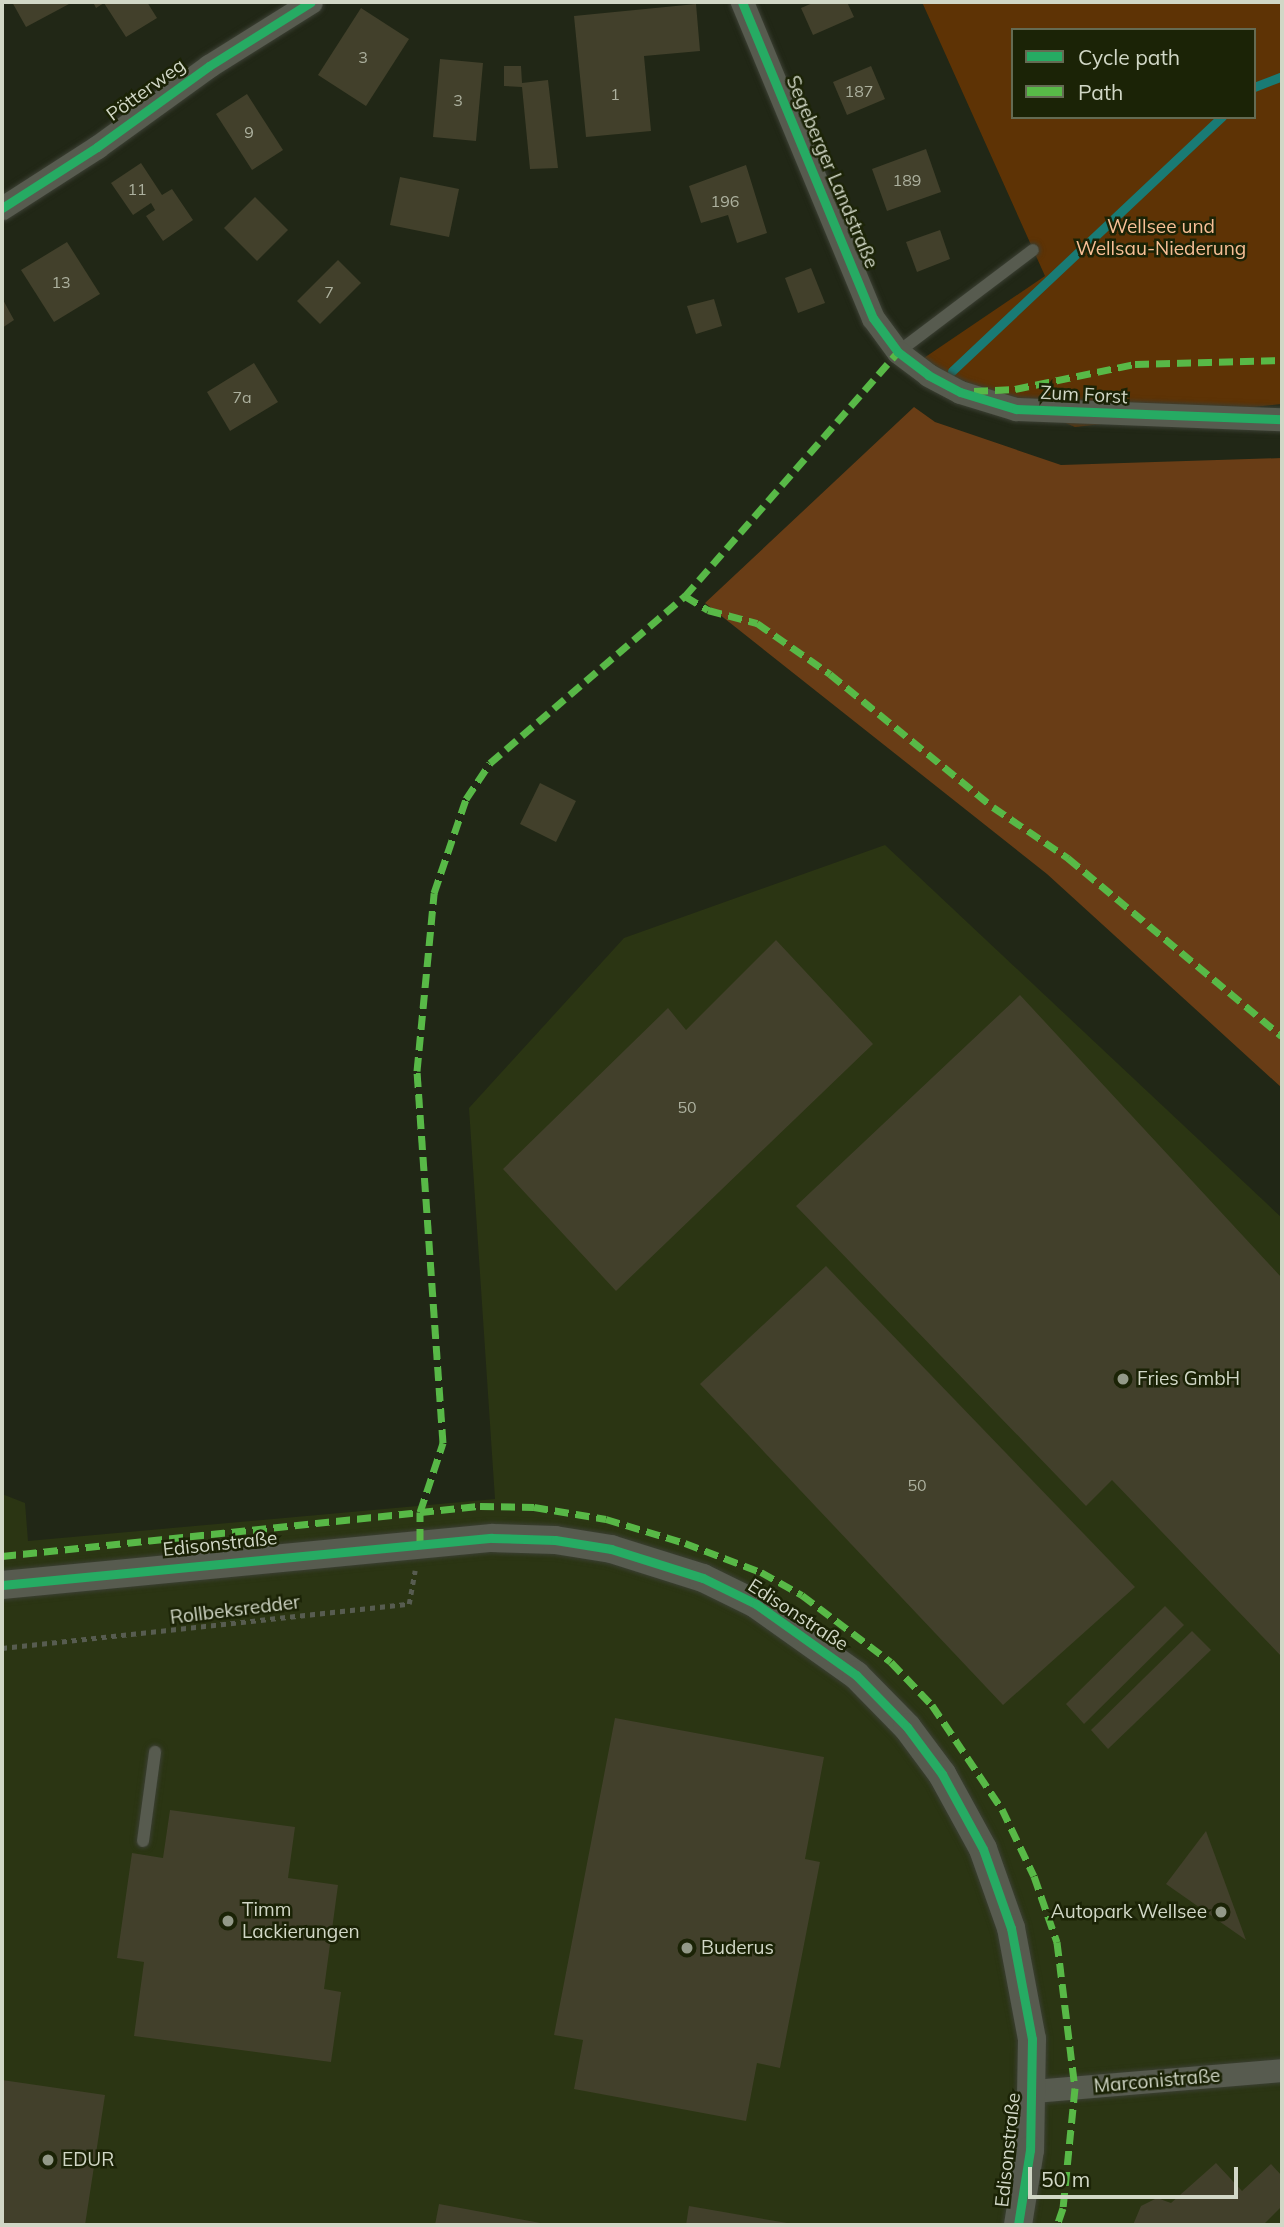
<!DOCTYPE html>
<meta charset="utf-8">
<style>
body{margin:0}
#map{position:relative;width:1284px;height:2227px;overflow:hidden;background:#212716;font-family:Mulish,sans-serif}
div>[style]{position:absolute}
.built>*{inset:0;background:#2b3513}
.green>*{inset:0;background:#5e3305}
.forest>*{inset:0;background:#693d16}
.stream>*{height:9px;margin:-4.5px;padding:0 4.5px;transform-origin:4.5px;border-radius:4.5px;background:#197b75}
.building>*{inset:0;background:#42402b}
.path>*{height:4.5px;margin-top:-2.25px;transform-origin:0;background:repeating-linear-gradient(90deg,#575c50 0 5px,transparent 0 10px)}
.roads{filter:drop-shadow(0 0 2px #3b3f33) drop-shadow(0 0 2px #3b3f33)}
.service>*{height:12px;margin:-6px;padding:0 6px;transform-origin:6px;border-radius:6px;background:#575b4f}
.minor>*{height:23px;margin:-11.5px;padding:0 11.5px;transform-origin:11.5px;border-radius:11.5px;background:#575b4f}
.tertiary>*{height:28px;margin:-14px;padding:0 14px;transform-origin:14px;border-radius:14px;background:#575b4f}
.quiet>*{height:7px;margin-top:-3.5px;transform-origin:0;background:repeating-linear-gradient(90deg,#58b947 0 14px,transparent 0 21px)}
.cycleway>*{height:9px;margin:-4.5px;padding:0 4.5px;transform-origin:4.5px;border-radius:4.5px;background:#26ab63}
.dots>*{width:19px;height:19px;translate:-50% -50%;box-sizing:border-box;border:4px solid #1b2306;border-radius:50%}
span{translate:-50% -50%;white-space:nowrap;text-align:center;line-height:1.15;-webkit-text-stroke:5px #1b2306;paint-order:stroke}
.number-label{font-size:16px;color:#adb19f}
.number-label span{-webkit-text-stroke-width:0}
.street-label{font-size:19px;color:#d1d7c6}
.park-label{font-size:19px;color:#f8bf96}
.poi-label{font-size:19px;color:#d1d7c6}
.left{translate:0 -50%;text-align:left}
.right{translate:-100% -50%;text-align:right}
.frame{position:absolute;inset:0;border:4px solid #d1d7c6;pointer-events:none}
.legend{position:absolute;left:1011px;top:28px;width:245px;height:91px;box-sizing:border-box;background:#1b2306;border:2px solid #646b53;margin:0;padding:9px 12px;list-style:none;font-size:21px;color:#d1d7c6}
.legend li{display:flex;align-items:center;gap:14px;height:35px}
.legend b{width:35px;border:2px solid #646b53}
.scale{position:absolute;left:1028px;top:2167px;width:210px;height:32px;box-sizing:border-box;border:4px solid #d1d7c6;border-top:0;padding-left:9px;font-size:21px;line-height:24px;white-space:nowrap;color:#d1d7c6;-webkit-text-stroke:5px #1b2306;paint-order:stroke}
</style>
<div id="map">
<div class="built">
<div style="clip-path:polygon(885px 845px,1282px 1218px,1282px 2225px,2px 2225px,2px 1494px,25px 1503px,28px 1541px,495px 1499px,469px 1108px,624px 938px)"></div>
</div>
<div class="green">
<div style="clip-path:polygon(evenodd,922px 2px,1282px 2px,1282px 404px,1075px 427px,918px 362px,1045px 276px,922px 2px,1013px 30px,1254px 30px,1254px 117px,1013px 117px,1013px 30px)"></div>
</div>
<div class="forest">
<div style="clip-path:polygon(914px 407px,935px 422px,1061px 465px,1282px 458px,1282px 1088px,1047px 874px,705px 603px)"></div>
</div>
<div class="stream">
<div style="left:1254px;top:87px;width:30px;rotate:-21deg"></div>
<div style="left:952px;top:371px;width:371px;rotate:-43.3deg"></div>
</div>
<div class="building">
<div style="clip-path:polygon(12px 2px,68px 2px,69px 4px,26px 27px)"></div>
<div style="clip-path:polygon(93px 2px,147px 2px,157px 18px,126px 37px,104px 3px,96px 8px)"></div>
<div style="clip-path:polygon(815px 2px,847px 2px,854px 17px,813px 35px,801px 8px)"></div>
<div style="clip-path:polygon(696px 4px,700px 51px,644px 56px,651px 131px,586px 137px,574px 16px)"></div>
<div style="clip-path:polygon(361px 8px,409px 39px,366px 106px,318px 75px)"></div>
<div style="clip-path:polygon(440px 59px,483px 63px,476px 141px,433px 137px)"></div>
<div style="clip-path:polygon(504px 66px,521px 66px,522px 83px,548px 80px,558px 168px,530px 169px,522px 87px,504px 86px)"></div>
<div style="clip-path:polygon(871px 66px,885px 99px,847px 115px,833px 82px)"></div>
<div style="clip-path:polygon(247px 94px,283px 150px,252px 170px,216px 114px)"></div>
<div style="clip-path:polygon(926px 149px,941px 192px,887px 211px,872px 169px)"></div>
<div style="clip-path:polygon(141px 163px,162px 195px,172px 189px,193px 220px,163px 241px,146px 216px,155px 210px,151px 203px,133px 215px,111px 183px)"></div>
<div style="clip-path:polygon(746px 165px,767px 233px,737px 243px,728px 215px,701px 223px,689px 186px)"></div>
<div style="clip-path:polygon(400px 177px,459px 189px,449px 237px,390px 225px)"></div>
<div style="clip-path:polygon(255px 197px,288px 230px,257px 261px,224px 228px)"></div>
<div style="clip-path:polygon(940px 230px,950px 259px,917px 272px,906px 242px)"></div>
<div style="clip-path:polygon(67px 242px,100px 294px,54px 322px,21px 270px)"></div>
<div style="clip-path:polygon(338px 260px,361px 283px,320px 324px,297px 301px)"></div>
<div style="clip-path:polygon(811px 268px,825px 303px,798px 313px,785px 278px)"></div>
<div style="clip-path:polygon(2px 298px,14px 320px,2px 328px)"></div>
<div style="clip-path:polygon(714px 299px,722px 326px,696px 334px,687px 306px)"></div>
<div style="clip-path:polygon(254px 363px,278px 402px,230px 431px,207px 392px)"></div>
<div style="clip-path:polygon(540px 783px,576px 801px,556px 842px,520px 824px)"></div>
<div style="clip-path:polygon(776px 940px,873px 1044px,616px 1291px,503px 1169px,668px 1008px,686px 1030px)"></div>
<div style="clip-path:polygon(1020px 995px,1282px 1278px,1282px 1657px,1112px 1480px,1086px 1506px,796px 1206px)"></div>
<div style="clip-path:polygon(826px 1266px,1135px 1587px,1003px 1705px,700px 1384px)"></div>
<div style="clip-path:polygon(1165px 1606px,1184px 1625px,1084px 1724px,1066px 1704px)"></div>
<div style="clip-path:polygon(1192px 1631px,1211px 1650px,1108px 1749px,1091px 1730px)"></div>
<div style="clip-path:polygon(615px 1718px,824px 1757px,805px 1859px,820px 1862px,780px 2068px,757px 2063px,746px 2121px,574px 2089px,583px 2040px,554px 2035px)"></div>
<div style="clip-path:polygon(170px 1810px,295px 1827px,288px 1878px,338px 1885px,324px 1989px,341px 1992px,331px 2062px,134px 2036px,144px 1962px,117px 1958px,132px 1853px,163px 1858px)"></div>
<div style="clip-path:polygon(1206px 1831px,1246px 1940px,1166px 1884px)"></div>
<div style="clip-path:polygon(2px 2080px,105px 2095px,85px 2225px,2px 2225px)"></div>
<div style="clip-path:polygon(1216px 2163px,1242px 2191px,1271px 2164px,1282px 2176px,1282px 2206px,1263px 2225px,1133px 2225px,1141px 2206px,1157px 2198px,1171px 2203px)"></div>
<div style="clip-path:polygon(439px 2204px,546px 2224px,546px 2225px,435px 2225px)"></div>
<div style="clip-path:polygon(689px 2206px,793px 2224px,792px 2225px,686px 2225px)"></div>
</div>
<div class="path">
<div style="left:2px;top:1648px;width:409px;rotate:-6.2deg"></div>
<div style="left:409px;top:1604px;width:34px;rotate:-80deg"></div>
</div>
<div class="roads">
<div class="service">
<div style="left:898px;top:352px;width:169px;rotate:-37.1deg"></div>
<div style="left:143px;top:1841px;width:90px;rotate:-82.3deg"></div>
</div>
<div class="minor">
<div style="left:742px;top:2px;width:342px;rotate:67.5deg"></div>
<div style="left:873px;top:318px;width:42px;rotate:53.7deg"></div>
<div style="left:898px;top:352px;width:38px;rotate:37deg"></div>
<div style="left:928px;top:375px;width:36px;rotate:28deg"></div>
<div style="left:960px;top:392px;width:59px;rotate:16.9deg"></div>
<div style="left:1016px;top:409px;width:266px;rotate:2.2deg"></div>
<div style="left:2px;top:208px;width:113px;rotate:-32.7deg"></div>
<div style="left:97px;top:147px;width:138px;rotate:-35.9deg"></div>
<div style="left:209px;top:66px;width:120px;rotate:-32.1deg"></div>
<div style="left:1033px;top:2091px;width:250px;rotate:-4.8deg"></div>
</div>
<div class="tertiary">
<div style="left:2px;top:1585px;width:492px;rotate:-5.5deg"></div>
<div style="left:492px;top:1538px;width:63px;rotate:1.8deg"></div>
<div style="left:555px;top:1540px;width:57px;rotate:9.1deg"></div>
<div style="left:611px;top:1549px;width:96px;rotate:17.5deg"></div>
<div style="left:703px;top:1578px;width:59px;rotate:26.1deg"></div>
<div style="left:756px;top:1604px;width:123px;rotate:35.4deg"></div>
<div style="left:856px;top:1675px;width:73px;rotate:45.6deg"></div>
<div style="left:907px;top:1727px;width:59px;rotate:53.3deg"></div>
<div style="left:942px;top:1774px;width:85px;rotate:61.3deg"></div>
<div style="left:983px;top:1849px;width:84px;rotate:70.5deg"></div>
<div style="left:1011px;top:1928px;width:113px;rotate:79.3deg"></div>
<div style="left:1032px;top:2039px;width:111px;rotate:91deg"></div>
<div style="left:1030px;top:2150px;width:76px;rotate:99.1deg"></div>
</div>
</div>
<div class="quiet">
<div style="left:974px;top:391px;width:41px;rotate:-2.8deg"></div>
<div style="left:1015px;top:389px;width:123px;rotate:-11.8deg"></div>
<div style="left:1135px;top:364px;width:147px;rotate:-1.6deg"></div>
<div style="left:685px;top:596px;width:27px;rotate:31deg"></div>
<div style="left:708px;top:610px;width:51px;rotate:14.9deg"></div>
<div style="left:757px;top:623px;width:89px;rotate:34.9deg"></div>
<div style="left:830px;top:674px;width:210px;rotate:39.2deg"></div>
<div style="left:993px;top:807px;width:91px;rotate:34.2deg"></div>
<div style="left:1068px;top:858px;width:278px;rotate:39.8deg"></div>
<div style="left:420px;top:1542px;width:30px;rotate:-90deg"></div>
<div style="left:420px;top:1512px;width:73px;rotate:-71.6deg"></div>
<div style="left:443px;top:1443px;width:373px;rotate:-94deg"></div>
<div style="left:417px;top:1071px;width:179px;rotate:-84.5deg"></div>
<div style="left:434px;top:893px;width:99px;rotate:-71.2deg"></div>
<div style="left:466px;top:799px;width:43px;rotate:-56.3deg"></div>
<div style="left:490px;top:763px;width:257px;rotate:-40.6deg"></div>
<div style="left:685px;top:596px;width:324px;rotate:-48.9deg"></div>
<div style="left:2px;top:1556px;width:481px;rotate:-6deg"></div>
<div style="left:480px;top:1506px;width:54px;rotate:1.1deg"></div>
<div style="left:534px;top:1507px;width:73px;rotate:9.5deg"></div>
<div style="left:606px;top:1519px;width:83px;rotate:16.9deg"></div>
<div style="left:685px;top:1543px;width:81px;rotate:20.9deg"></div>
<div style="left:761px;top:1572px;width:47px;rotate:29.3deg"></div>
<div style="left:802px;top:1595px;width:111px;rotate:37deg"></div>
<div style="left:891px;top:1662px;width:59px;rotate:46.4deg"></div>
<div style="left:932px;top:1705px;width:125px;rotate:56.1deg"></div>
<div style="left:1002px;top:1809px;width:74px;rotate:64.5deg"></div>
<div style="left:1034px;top:1876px;width:70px;rotate:70.8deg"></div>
<div style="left:1057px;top:1942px;width:147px;rotate:83deg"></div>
<div style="left:1075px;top:2088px;width:121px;rotate:95.7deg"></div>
<div style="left:1063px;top:2208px;width:18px;rotate:109deg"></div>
</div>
<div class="cycleway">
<div style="left:742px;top:2px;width:342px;rotate:67.5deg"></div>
<div style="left:873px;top:318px;width:42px;rotate:53.7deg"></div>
<div style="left:898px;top:352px;width:38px;rotate:37deg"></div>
<div style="left:928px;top:375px;width:36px;rotate:28deg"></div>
<div style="left:960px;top:392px;width:59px;rotate:16.9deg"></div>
<div style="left:1016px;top:409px;width:266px;rotate:2.2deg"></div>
<div style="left:2px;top:208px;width:113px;rotate:-32.7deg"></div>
<div style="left:97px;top:147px;width:138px;rotate:-35.9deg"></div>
<div style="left:209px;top:66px;width:120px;rotate:-32.1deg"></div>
<div style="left:2px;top:1585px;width:492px;rotate:-5.5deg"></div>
<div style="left:492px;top:1538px;width:63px;rotate:1.8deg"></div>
<div style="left:555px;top:1540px;width:57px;rotate:9.1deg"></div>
<div style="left:611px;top:1549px;width:96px;rotate:17.5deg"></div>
<div style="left:703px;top:1578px;width:59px;rotate:26.1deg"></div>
<div style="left:756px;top:1604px;width:123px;rotate:35.4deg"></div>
<div style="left:856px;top:1675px;width:73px;rotate:45.6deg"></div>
<div style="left:907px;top:1727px;width:59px;rotate:53.3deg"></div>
<div style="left:942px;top:1774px;width:85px;rotate:61.3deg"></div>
<div style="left:983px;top:1849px;width:84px;rotate:70.5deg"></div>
<div style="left:1011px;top:1928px;width:113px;rotate:79.3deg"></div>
<div style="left:1032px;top:2039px;width:111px;rotate:91deg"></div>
<div style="left:1030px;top:2150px;width:76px;rotate:99.1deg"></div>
</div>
<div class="dots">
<div style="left:1123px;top:1379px;background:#939988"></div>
<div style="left:1221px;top:1912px;background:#939988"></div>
<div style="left:228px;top:1921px;background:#939988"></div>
<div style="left:687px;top:1948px;background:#939988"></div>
<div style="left:48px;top:2160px;background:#939988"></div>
</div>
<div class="number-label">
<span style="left:363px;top:57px">3</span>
<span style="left:859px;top:91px">187</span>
<span style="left:615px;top:94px">1</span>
<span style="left:458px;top:100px">3</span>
<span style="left:249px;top:132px">9</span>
<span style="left:907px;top:180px">189</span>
<span style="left:137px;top:189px">11</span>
<span style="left:725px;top:201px">196</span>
<span style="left:61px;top:282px">13</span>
<span style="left:329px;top:292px">7</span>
<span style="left:242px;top:397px">7a</span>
<span style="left:687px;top:1107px">50</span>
<span style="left:917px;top:1485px">50</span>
</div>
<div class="street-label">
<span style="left:146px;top:90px;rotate:-36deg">Pötterweg</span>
<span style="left:832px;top:172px;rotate:67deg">Segeberger Landstraße</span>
<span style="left:1084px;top:395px;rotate:3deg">Zum Forst</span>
<span style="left:220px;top:1544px;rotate:-6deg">Edisonstraße</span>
<span style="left:235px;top:1610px;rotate:-7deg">Rollbeksredder</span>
<span style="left:798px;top:1615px;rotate:33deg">Edisonstraße</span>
<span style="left:1157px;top:2081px;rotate:-5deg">Marconistraße</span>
<span style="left:1008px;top:2150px;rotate:-84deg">Edisonstraße</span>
</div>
<div class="park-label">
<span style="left:1161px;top:238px">Wellsee und<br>Wellsau-Niederung</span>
</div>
<div class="poi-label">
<span class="left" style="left:1137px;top:1379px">Fries GmbH</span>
<span class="left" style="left:242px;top:1921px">Timm<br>Lackierungen</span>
<span class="right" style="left:1207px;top:1912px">Autopark Wellsee</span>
<span class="left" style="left:701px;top:1948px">Buderus</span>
<span class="left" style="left:62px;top:2160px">EDUR</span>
</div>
<div class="frame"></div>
<ul class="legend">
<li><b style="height:9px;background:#26ab63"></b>Cycle path</li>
<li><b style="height:9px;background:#58b947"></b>Path</li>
</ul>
<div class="scale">50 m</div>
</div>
